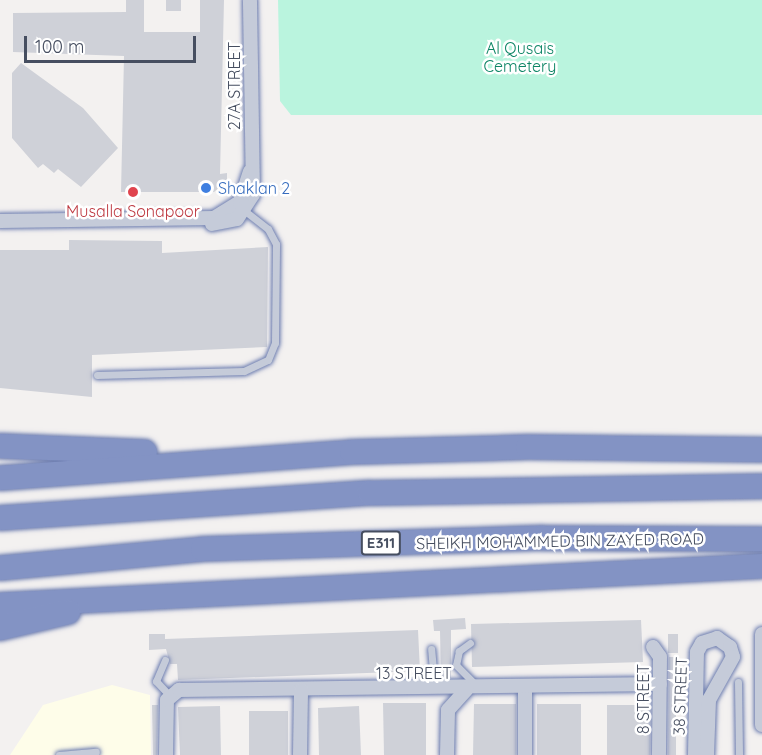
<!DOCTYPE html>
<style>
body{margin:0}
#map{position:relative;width:762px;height:755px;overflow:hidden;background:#f3f1f0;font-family:Quicksand,sans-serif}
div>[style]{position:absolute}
.commercial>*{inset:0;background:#fefde9}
.green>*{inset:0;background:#baf4de}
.building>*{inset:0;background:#cfd1d8}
.roads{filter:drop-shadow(0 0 2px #6e7eb0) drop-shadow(0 0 2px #6e7eb0)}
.service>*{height:7px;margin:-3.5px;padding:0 3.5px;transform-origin:3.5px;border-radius:3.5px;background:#c5cbd9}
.minor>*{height:14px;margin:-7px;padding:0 7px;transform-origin:7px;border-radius:7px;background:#c5cbd9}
.motorway>*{height:24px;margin:-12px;padding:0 12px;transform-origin:12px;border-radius:12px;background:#8393c4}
.dots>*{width:16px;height:16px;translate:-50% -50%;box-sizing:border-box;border:3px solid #fff;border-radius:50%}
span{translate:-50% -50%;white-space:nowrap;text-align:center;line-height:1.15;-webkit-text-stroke:5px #fff;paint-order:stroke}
.shield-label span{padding:2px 4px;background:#fff;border:2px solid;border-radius:4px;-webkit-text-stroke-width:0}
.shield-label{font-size:15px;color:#464e60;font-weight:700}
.park-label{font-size:16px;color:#0d8565}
.street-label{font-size:16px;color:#464e60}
.shop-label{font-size:16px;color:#366cbe}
.left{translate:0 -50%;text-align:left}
.health-label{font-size:16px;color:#be3a42}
.scale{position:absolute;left:24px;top:36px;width:172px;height:27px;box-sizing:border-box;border:3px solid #464e60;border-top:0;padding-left:8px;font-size:18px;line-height:21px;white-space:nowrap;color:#464e60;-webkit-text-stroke:4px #fff;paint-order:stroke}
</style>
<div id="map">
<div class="commercial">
<div style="clip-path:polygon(112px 685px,150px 695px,151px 755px,10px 755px,43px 705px)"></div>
</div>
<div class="green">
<div style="clip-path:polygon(278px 0,762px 0,762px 115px,291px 115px,280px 101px)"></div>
</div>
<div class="building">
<div style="clip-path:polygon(126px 0,144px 0,144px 32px,200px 32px,200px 0,224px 0,220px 174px,227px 173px,227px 181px,214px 192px,121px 192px,124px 56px,13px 52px,13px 13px,126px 12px)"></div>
<div style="clip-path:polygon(166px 0,181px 0,181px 11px,166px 11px)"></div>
<div style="clip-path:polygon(21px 63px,83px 108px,118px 148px,81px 187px,58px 169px,54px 173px,43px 164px,38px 168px,12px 138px,12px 73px)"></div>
<div style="clip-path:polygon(69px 240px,162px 241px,162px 253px,268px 247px,267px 347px,92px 355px,92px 397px,0 388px,0 250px,69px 250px)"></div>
<div style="clip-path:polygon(465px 618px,466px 629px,451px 630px,451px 678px,441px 678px,440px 631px,434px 631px,433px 620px)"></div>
<div style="clip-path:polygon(641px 620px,643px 662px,472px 667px,471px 624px)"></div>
<div style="clip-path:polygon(418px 630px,420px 671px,178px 680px,177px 664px,170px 664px,166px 649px,149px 650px,149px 634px,165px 634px,165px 639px)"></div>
<div style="clip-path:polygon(668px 634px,678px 634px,678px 653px,668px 653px)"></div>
<div style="clip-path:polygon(669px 657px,676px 657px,676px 755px,668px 755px)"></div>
<div style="clip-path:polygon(383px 703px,426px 703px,426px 755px,384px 755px)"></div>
<div style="clip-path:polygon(474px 704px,516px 704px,516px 755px,473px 755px)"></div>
<div style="clip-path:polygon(537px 704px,581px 704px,581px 755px,537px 755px)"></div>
<div style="clip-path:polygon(152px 705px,158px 705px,157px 755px,153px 755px)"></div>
<div style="clip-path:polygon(607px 705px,651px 705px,650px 755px,607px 755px)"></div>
<div style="clip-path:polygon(220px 706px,221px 755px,180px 755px,178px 707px)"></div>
<div style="clip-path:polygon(359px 706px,361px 755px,319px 755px,318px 708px)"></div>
<div style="clip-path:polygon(249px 711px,288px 711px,288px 755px,249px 755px)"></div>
</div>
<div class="roads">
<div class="service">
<div style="left:97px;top:375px;width:147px;rotate:-1.6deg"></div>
<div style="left:244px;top:371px;width:26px;rotate:-25deg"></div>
<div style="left:268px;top:360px;width:18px;rotate:-68deg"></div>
<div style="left:275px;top:343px;width:99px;rotate:-89.4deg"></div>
<div style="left:276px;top:244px;width:17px;rotate:-118deg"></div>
<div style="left:268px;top:229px;width:28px;rotate:-142deg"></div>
<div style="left:470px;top:643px;width:14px;rotate:144deg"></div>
<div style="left:459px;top:651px;width:14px;rotate:102deg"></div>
<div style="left:456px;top:665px;width:25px;rotate:45deg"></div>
<div style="left:165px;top:660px;width:23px;rotate:113deg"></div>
<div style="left:156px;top:681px;width:19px;rotate:47deg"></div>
<div style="left:738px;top:682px;width:73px;rotate:89.2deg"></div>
<div style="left:414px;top:683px;width:23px;rotate:-34deg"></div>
<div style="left:433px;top:670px;width:21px;rotate:-95deg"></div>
<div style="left:59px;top:755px;width:37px;rotate:-5deg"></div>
</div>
<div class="minor">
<div style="left:0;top:221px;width:214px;rotate:-0.8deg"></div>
<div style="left:214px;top:218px;width:31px;rotate:-32deg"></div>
<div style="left:240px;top:202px;width:32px;rotate:-72deg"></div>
<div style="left:212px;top:224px;width:25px;rotate:-11deg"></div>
<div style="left:237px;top:219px;width:30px;rotate:-57deg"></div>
<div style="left:253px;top:194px;width:194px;rotate:-90.9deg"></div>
<div style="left:762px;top:634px;width:91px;rotate:90deg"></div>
<div style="left:653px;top:647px;width:12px;rotate:55deg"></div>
<div style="left:660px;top:657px;width:98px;rotate:90.6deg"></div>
<div style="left:525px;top:688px;width:67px;rotate:90deg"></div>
<div style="left:166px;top:755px;width:55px;rotate:-89deg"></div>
<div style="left:167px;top:700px;width:16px;rotate:-40deg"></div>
<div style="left:179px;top:690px;width:481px;rotate:-0.7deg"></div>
<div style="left:300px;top:755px;width:65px;rotate:-89.1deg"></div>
<div style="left:447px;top:755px;width:45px;rotate:-88.7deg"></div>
<div style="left:448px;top:710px;width:28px;rotate:-48deg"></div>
<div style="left:695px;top:755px;width:103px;rotate:-88.9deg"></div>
<div style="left:697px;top:652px;width:10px;rotate:-61deg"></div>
<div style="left:702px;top:643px;width:16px;rotate:-18deg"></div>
<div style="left:717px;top:638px;width:16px;rotate:35deg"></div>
<div style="left:730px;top:647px;width:10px;rotate:73deg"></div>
<div style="left:733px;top:657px;width:49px;rotate:119.2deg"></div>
<div style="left:709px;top:700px;width:55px;rotate:92.1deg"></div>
</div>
<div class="motorway">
<div style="left:0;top:446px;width:145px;rotate:2.4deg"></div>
<div style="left:0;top:478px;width:353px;rotate:-4.2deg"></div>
<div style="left:352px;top:452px;width:176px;rotate:-1.6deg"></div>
<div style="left:528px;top:447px;width:234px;rotate:0.7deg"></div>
<div style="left:0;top:518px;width:371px;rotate:-3.9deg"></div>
<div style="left:370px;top:493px;width:392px;rotate:-1deg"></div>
<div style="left:0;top:568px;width:204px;rotate:-5.3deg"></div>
<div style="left:203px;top:549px;width:340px;rotate:-1.9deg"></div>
<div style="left:543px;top:538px;width:219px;rotate:0.3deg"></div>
<div style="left:0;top:605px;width:763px;rotate:-2.93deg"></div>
<div style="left:0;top:628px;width:70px;rotate:-13.2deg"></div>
</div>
</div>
<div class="dots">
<div style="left:206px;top:188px;background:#3f7fe0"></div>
<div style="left:133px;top:192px;background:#e0444e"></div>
</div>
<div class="shield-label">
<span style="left:381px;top:543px">E311</span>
</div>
<div class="park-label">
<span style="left:520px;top:57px">Al Qusais<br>Cemetery</span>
</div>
<div class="street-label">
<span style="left:234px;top:86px;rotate:-90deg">27A STREET</span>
<span style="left:560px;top:541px;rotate:-1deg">SHEIKH MOHAMMED BIN ZAYED ROAD</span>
<span style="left:414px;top:673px">13 STREET</span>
<span style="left:680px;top:696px;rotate:-88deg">38 STREET</span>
<span style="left:643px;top:699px;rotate:-90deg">8 STREET</span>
</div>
<div class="shop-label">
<span class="left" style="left:218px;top:188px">Shaklan 2</span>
</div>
<div class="health-label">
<span style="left:133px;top:211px">Musalla Sonapoor</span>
</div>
<div class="scale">100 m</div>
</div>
